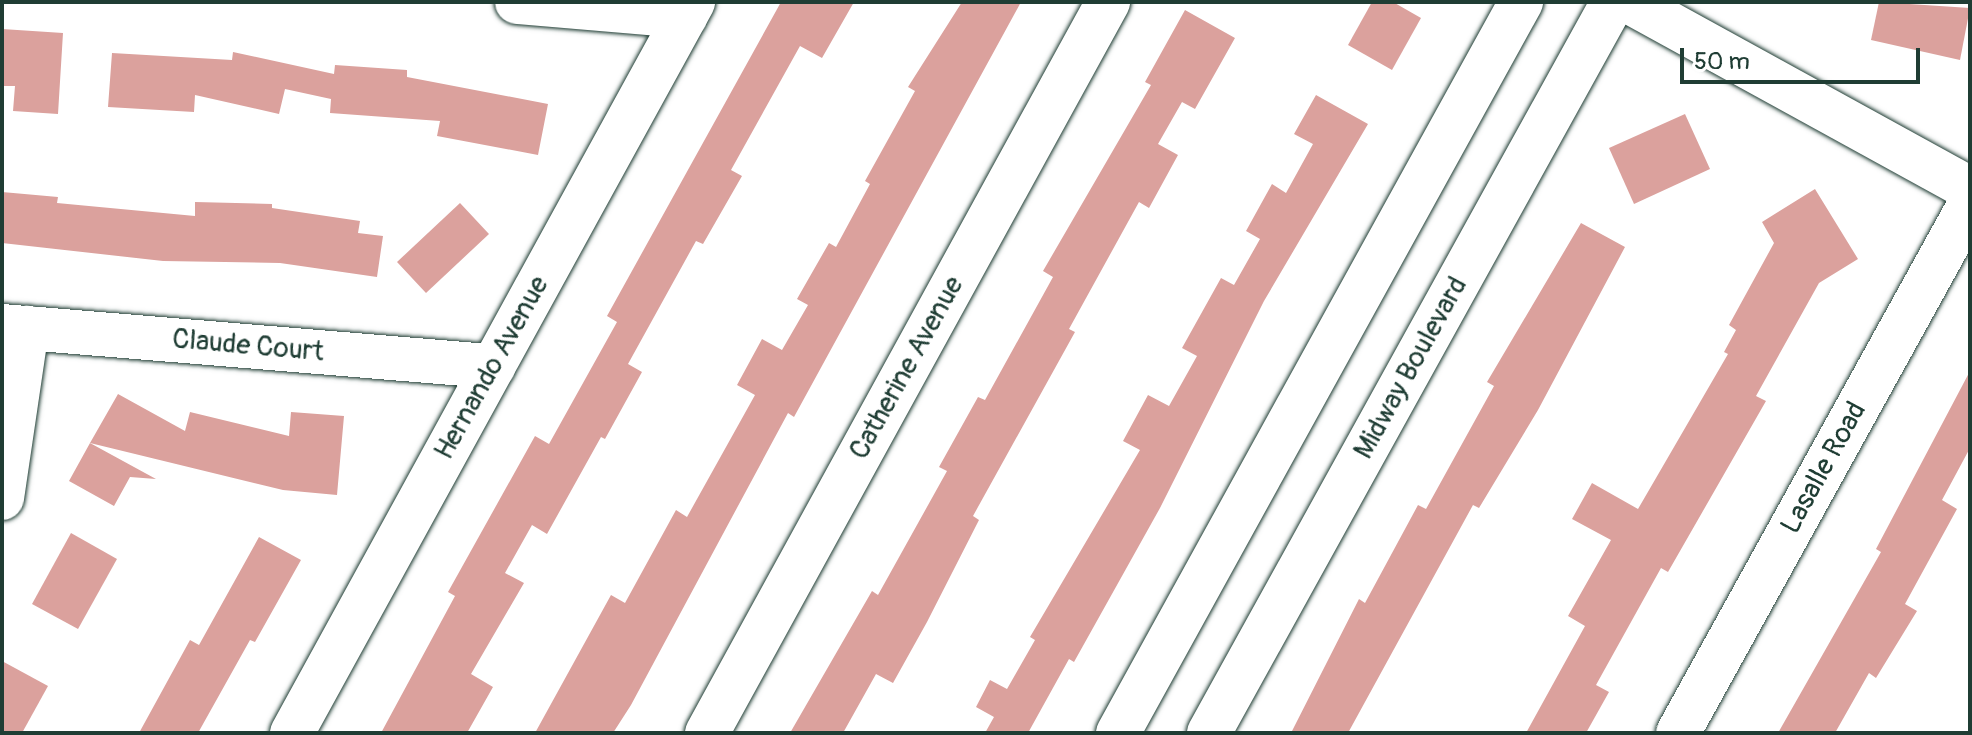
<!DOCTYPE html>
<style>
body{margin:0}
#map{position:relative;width:1972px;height:735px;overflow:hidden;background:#fff;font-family:Pangolin,sans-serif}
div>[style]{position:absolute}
.building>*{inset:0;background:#dba19d}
.roads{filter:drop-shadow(0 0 2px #1f3d34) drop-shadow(0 0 2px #1f3d34)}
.minor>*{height:44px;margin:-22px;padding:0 22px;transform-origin:22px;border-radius:22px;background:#fff}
span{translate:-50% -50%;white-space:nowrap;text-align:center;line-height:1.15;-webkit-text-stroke:8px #fff;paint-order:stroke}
.street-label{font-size:28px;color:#1f3d34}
.frame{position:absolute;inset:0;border:4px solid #1f3d34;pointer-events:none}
.scale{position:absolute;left:1680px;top:48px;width:240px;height:36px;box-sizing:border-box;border:4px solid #1f3d34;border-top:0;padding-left:10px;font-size:24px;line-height:28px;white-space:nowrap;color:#1f3d34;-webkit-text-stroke:6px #fff;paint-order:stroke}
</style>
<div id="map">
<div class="building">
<div style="clip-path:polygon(781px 2px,854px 2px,822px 58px,800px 46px,731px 170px,742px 176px,703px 244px,696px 241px,628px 364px,642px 372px,605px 439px,601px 437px,547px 534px,532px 525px,505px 573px,524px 583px,471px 674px,493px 687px,467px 733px,381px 733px,455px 596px,448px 592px,535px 436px,549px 444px,617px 322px,607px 316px)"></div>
<div style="clip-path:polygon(962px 2px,1021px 2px,794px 417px,788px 413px,631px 705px,613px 733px,535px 733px,611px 595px,625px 603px,676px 510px,687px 517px,755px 395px,737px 385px,762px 339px,782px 350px,808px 305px,797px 299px,829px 243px,836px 247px,870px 184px,865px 181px,915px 91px,908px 87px)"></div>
<div style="clip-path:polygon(1372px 2px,1393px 2px,1421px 18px,1392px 70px,1348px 45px)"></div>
<div style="clip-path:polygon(1879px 2px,1970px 8px,1960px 60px,1871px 40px)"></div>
<div style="clip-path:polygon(1185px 10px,1235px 38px,1195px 109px,1182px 102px,1158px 144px,1178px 155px,1149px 208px,1139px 202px,1069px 329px,1075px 332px,973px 516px,979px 520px,927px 622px,893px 683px,876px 674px,843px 733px,790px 733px,872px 591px,878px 595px,947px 471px,939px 467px,978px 397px,985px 400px,1053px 277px,1043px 271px,1151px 85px,1145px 82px)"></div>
<div style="clip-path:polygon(2px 29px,63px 33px,58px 114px,13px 111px,15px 86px,2px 86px)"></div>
<div style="clip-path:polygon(233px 52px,334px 74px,335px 65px,407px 70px,407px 77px,548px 104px,538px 155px,437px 136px,440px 121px,330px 113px,331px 99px,285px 89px,279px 114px,195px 95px,194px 112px,108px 107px,112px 53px,232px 60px)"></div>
<div style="clip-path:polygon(1316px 95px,1368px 124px,1264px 301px,1160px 508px,1074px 662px,1069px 659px,1028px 733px,985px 733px,994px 717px,976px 707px,990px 680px,1007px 689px,1035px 640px,1030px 637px,1140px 450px,1123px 441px,1148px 395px,1169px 406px,1197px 356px,1182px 348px,1221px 278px,1234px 285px,1260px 239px,1246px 231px,1272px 184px,1286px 193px,1313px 144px,1294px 134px)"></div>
<div style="clip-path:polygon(1685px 114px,1710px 169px,1634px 204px,1609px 148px)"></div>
<div style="clip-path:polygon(1815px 189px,1858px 259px,1819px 283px,1756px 396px,1766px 401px,1668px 572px,1661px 568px,1596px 685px,1609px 692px,1586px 733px,1526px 733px,1585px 626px,1568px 616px,1611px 540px,1572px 519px,1592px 483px,1638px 509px,1728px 354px,1724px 352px,1736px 330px,1729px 325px,1774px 243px,1762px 222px)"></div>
<div style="clip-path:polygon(2px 192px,58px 197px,57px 203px,195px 216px,195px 202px,272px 204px,272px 208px,360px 221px,358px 233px,383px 236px,377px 277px,280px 263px,163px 261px,2px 243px)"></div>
<div style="clip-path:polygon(460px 203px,489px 234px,426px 293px,397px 262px)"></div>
<div style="clip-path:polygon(1581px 223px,1625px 247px,1538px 410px,1479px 508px,1473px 505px,1348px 733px,1291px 733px,1359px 599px,1365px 603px,1418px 505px,1426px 509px,1494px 386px,1487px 382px)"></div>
<div style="clip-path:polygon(1970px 371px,1970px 448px,1942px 500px,1957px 509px,1905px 604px,1917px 611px,1876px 678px,1869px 673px,1835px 733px,1778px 733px,1881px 552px,1876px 549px)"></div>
<div style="clip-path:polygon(118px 394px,185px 431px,190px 412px,289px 436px,291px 412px,344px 416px,337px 495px,283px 490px,90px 443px)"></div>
<div style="clip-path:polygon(90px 443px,156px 479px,130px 477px,114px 506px,69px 481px)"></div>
<div style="clip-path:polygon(71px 533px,117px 559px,78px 629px,32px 604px)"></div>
<div style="clip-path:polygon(259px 537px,301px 560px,255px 642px,250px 640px,198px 733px,139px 733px,190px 640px,199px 645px)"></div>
<div style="clip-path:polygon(2px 661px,48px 686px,22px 733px,2px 733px)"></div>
</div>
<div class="roads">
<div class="minor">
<div style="left:517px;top:2px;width:169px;rotate:4.8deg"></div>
<div style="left:1630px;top:2px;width:388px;rotate:28.8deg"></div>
<div style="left:2px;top:326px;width:493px;rotate:4.7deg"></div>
<div style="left:2px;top:498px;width:172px;rotate:-81.6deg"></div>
<div style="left:292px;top:733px;width:834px;rotate:-61.25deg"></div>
<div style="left:707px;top:733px;width:834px;rotate:-61.25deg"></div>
<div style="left:1118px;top:733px;width:835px;rotate:-61.13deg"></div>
<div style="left:1209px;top:733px;width:835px;rotate:-61.07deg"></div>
<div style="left:1678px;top:733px;width:604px;rotate:-61.1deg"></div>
</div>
</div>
<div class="street-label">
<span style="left:248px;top:346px;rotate:5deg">Claude Court</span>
<span style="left:492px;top:368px;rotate:-61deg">Hernando Avenue</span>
<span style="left:907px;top:368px;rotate:-61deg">Catherine Avenue</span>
<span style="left:1411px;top:368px;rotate:-61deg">Midway Boulevard</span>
<span style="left:1824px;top:468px;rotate:-61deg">Lasalle Road</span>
</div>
<div class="frame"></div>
<div class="scale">50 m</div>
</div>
